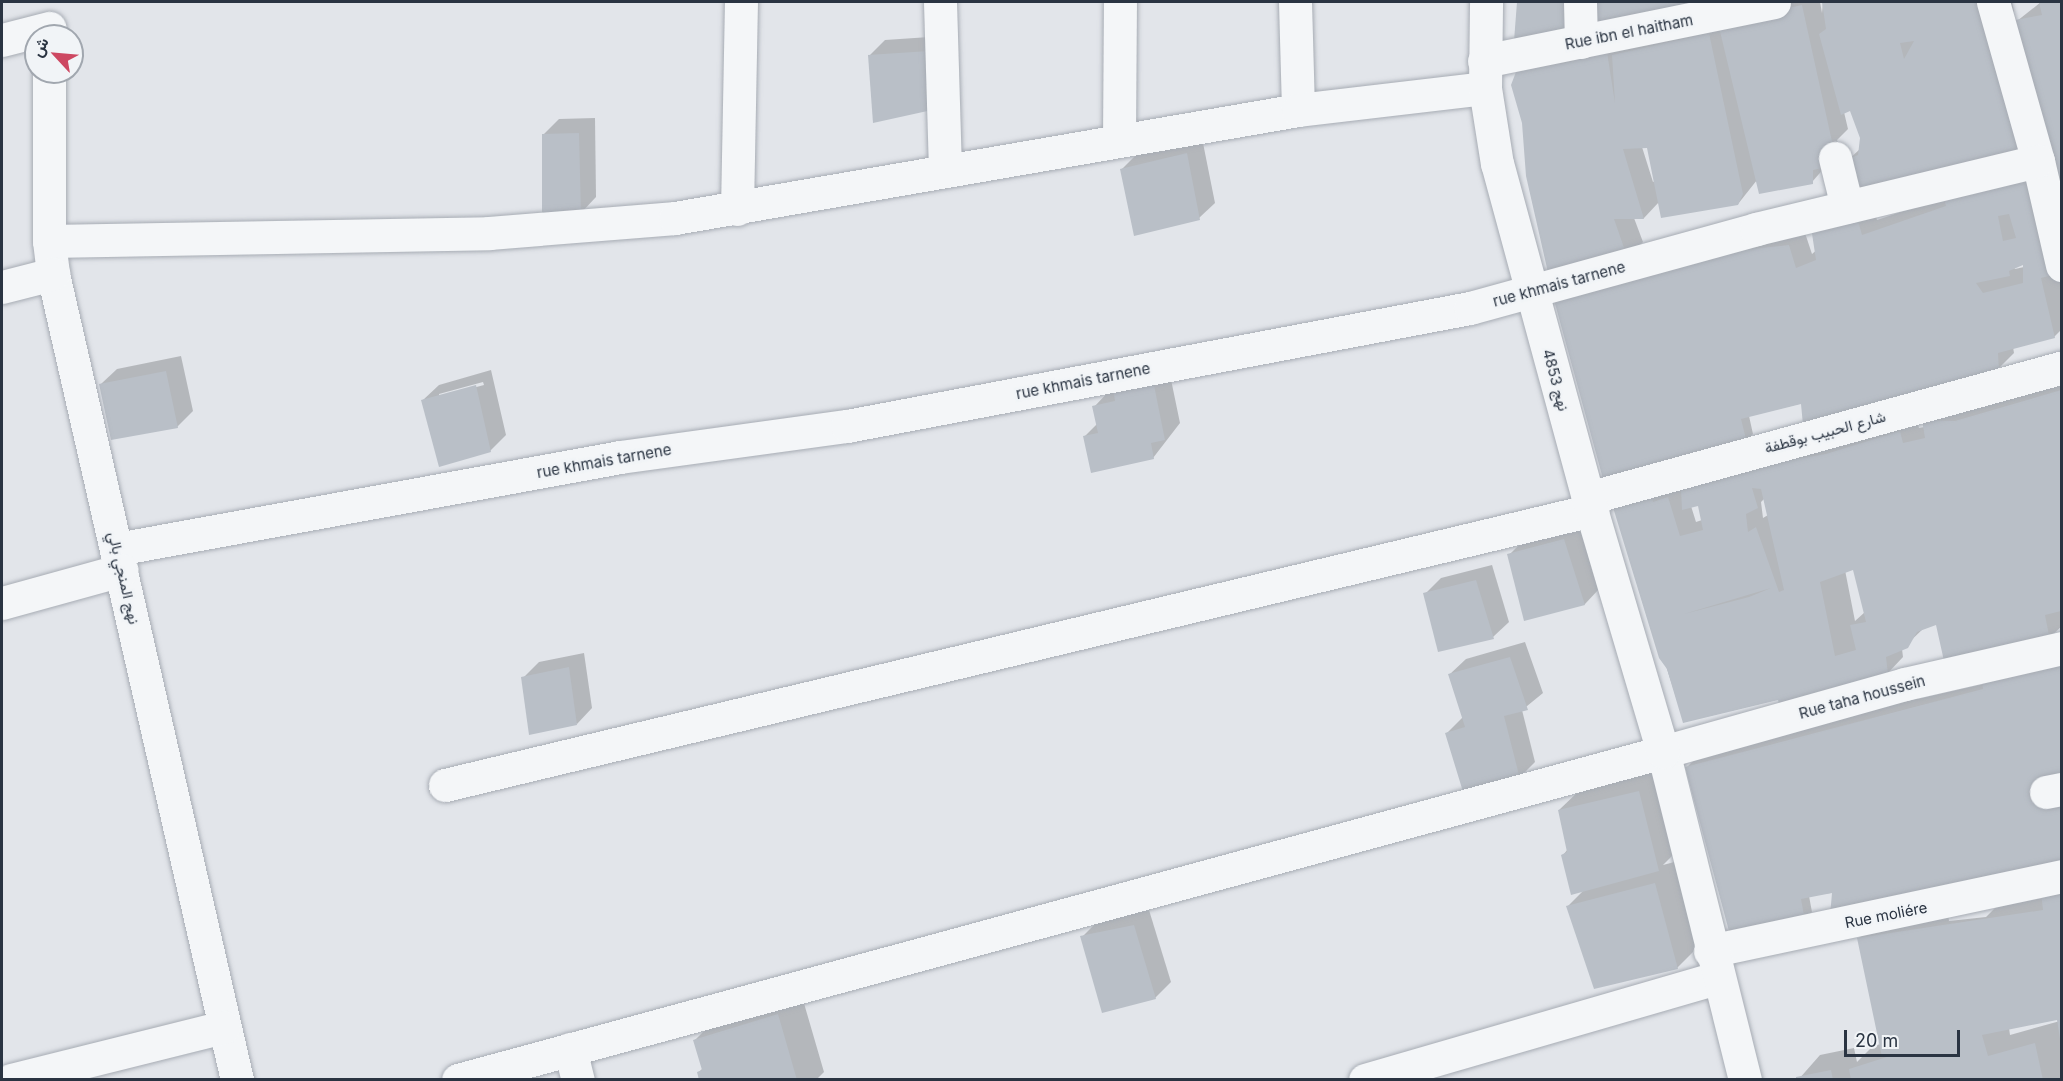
<!DOCTYPE html>
<meta charset="utf-8">
<style>
body{margin:0}
#map{position:relative;width:2063px;height:1081px;overflow:hidden;background:#e2e5ea;font-family:Inter,Vazirmatn,sans-serif}
div>[style]{position:absolute}
.shadow>*{inset:0;background:#0003}
.building>*{inset:0;background:#b9bfc7}
.roads{filter:drop-shadow(0 0 2px #a7acb4) drop-shadow(0 0 2px #a7acb4)}
.minor>*{height:33px;margin:-16.5px;padding:0 16.5px;transform-origin:16.5px;border-radius:16.5px;background:#f4f6f8}
.tertiary>*{height:33px;margin:-16.5px;padding:0 16.5px;transform-origin:16.5px;border-radius:16.5px;background:#f4f6f8}
span{translate:-50% -50%;white-space:nowrap;text-align:center;line-height:1.15;-webkit-text-stroke:5px #f1f4f7;paint-order:stroke}
.street-label{font-size:15px;color:#2a3442}
.frame{position:absolute;inset:0;border:3px solid #2a3442;pointer-events:none}
.north{position:absolute;left:24px;top:24px;width:60px;height:60px;box-sizing:border-box;background:#f1f4f7;border:2px solid #a1a7af;border-radius:50%;rotate:296deg;font-size:16px;font-weight:700;line-height:24px;text-align:center;color:#2a3442}
.north::after{content:'';display:block;margin:auto;width:21px;height:27px;background:#cd4862;clip-path:polygon(50% 0,100% 100%,50% 72%,0 100%)}
.scale{position:absolute;left:1844px;top:1030px;width:116px;height:27px;box-sizing:border-box;border:3px solid #2a3442;border-top:0;padding-left:8px;font-size:18px;line-height:21px;white-space:nowrap;color:#2a3442;-webkit-text-stroke:4px #f1f4f7;paint-order:stroke}
</style>
<div id="map">
<div class="shadow">
<div style="clip-path:polygon(1518px 2px,1695px 2px,1516px 39px)"></div>
<div style="clip-path:polygon(evenodd,1765px 2px,1820px 2px,1822px 13px,1823px 2px,2012px 2px,2014px 11px,2003px 22px,2040px 131px,1848px 160px,1860px 149px,1861px 137px,1851px 109px,1844px 112px,1848px 129px,1837px 140px,1840px 150px,1812px 182px,1757px 180px,1738px 204px,1659px 202px,1644px 218px,1634px 218px,1643px 242px,1628px 258px,1520px 65px,1765px 2px,1642px 147px,1648px 147px,1655px 181px,1653px 182px,1642px 147px)"></div>
<div style="clip-path:polygon(evenodd,2041px 2px,2062px 2px,2062px 329px,2054px 337px,2013px 347px,2014px 353px,1998px 369px,1803px 403px,1749px 416px,1753px 434px,1746px 442px,1556px 300px,1804px 230px,1812px 254px,1872px 202px,1877px 220px,1945px 197px,2017px 21px,2041px 2px,2024px 263px,2024px 267px,2015px 269px,2014px 267px,2024px 263px)"></div>
<div style="clip-path:polygon(944px 36px,947px 93px,869px 56px,885px 40px)"></div>
<div style="clip-path:polygon(595px 118px,596px 197px,581px 213px,543px 135px,559px 119px)"></div>
<div style="clip-path:polygon(1202px 138px,1215px 203px,1199px 218px,1122px 169px,1137px 154px)"></div>
<div style="clip-path:polygon(181px 356px,193px 411px,177px 427px,101px 384px,117px 369px)"></div>
<div style="clip-path:polygon(1168px 365px,1180px 423px,1153px 458px,1085px 436px,1097px 424px,1094px 407px,1109px 391px)"></div>
<div style="clip-path:polygon(evenodd,491px 370px,506px 435px,490px 451px,423px 400px,439px 385px,491px 370px,483px 382px,484px 385px,439px 397px,439px 394px,483px 382px)"></div>
<div style="clip-path:polygon(evenodd,2062px 378px,2062px 626px,2049px 638px,1937px 623px,1925px 627px,1902px 649px,1903px 657px,1888px 673px,1684px 722px,1614px 504px,1916px 416px,1919px 428px,1924px 427px,1923px 420px,2062px 378px,1764px 499px,1768px 515px,1763px 518px,1761px 502px,1764px 499px,2062px 378px,1699px 505px,1702px 520px,1696px 522px,1691px 506px,1699px 505px,2062px 378px,1854px 568px,1865px 612px,1855px 621px,1845px 570px,1854px 568px)"></div>
<div style="clip-path:polygon(1579px 524px,1600px 588px,1585px 604px,1525px 619px,1509px 555px,1525px 539px)"></div>
<div style="clip-path:polygon(1492px 565px,1509px 622px,1493px 637px,1425px 594px,1441px 578px)"></div>
<div style="clip-path:polygon(1525px 642px,1543px 693px,1522px 710px,1535px 762px,1519px 778px,1447px 733px,1463px 717px,1450px 674px,1466px 659px)"></div>
<div style="clip-path:polygon(2062px 649px,2062px 861px,1809px 896px,1812px 912px,1804px 920px,1687px 767px,1702px 752px,1918px 693px,1918px 699px,1984px 684px)"></div>
<div style="clip-path:polygon(584px 653px,592px 708px,577px 724px,523px 678px,539px 662px)"></div>
<div style="clip-path:polygon(1661px 769px,1681px 847px,1663px 865px,1678px 861px,1700px 945px,1677px 968px,1567px 907px,1584px 890px,1563px 855px,1568px 849px,1559px 810px,1582px 788px)"></div>
<div style="clip-path:polygon(evenodd,2062px 877px,2062px 1080px,1798px 1080px,1820px 1055px,1854px 1048px,1857px 1062px,1873px 1046px,1881px 1044px,1858px 939px,1874px 923px,1948px 914px,1949px 921px,1986px 917px,1996px 907px,2043px 898px,2062px 877px,2059px 1018px,2060px 1021px,2010px 1035px,2009px 1028px,2059px 1018px)"></div>
<div style="clip-path:polygon(1149px 910px,1171px 982px,1155px 998px,1082px 937px,1098px 921px)"></div>
<div style="clip-path:polygon(801px 993px,824px 1072px,816px 1080px,700px 1080px,699px 1072px,703px 1068px,695px 1040px,718px 1017px)"></div>
</div>
<div class="building">
<div style="clip-path:polygon(1517px 2px,1572px 2px,1571px 28px,1514px 41px)"></div>
<div style="clip-path:polygon(1587px 2px,1699px 2px,1588px 29px)"></div>
<div style="clip-path:polygon(evenodd,1822px 2px,1983px 2px,2025px 148px,1855px 197px,1847px 160px,1858px 155px,1860px 138px,1850px 111px,1841px 115px,1819px 34px,1826px 29px,1822px 2px,1914px 41px,1904px 59px,1900px 43px,1914px 41px)"></div>
<div style="clip-path:polygon(2039px 2px,2061px 2px,2061px 207px,2015px 20px,2042px 15px)"></div>
<div style="clip-path:polygon(1802px 5px,1833px 146px,1820px 151px,1826px 167px,1813px 170px,1813px 184px,1759px 194px,1718px 23px)"></div>
<div style="clip-path:polygon(1709px 33px,1743px 194px,1738px 205px,1661px 218px,1647px 148px,1623px 149px,1644px 219px,1614px 219px,1628px 259px,1549px 277px,1526px 176px,1522px 123px,1511px 85px,1519px 64px,1559px 58px,1561px 64px,1607px 52px,1615px 103px,1612px 55px)"></div>
<div style="clip-path:polygon(929px 51px,932px 110px,873px 123px,868px 55px)"></div>
<div style="clip-path:polygon(579px 133px,581px 214px,542px 214px,542px 134px)"></div>
<div style="clip-path:polygon(1187px 153px,1200px 220px,1134px 236px,1120px 169px)"></div>
<div style="clip-path:polygon(evenodd,2032px 167px,2056px 274px,2041px 278px,2055px 338px,1998px 353px,1999px 371px,1803px 425px,1801px 404px,1741px 419px,1747px 443px,1603px 479px,1554px 300px,1741px 250px,1789px 245px,1796px 268px,1816px 260px,1811px 227px,1857px 217px,1862px 235px,1946px 206px,1943px 196px,2032px 167px,2009px 214px,2016px 238px,2003px 241px,1998px 216px,2009px 214px,2032px 167px,2023px 265px,2023px 283px,1983px 293px,1976px 283px,2010px 276px,2009px 271px,2023px 265px)"></div>
<div style="clip-path:polygon(166px 371px,178px 428px,111px 440px,99px 384px)"></div>
<div style="clip-path:polygon(1153px 380px,1165px 440px,1151px 443px,1154px 459px,1091px 473px,1083px 436px,1098px 433px,1092px 406px,1115px 401px,1113px 388px)"></div>
<div style="clip-path:polygon(476px 385px,491px 452px,439px 467px,421px 400px)"></div>
<div style="clip-path:polygon(evenodd,2061px 390px,2061px 611px,2045px 615px,2050px 640px,1944px 661px,1936px 625px,1917px 632px,1908px 648px,1886px 657px,1888px 674px,1780px 708px,1778px 700px,1683px 723px,1667px 669px,1659px 658px,1612px 504px,1651px 493px,1653px 502px,1668px 497px,1680px 536px,1703px 530px,1698px 506px,1682px 510px,1681px 488px,1755px 466px,1826px 454px,1900px 431px,1903px 443px,1925px 438px,1922px 420px,1955px 421px,2061px 390px,1752px 488px,1761px 489px,1784px 590px,1779px 592px,1756px 527px,1748px 532px,1746px 514px,1758px 508px,1752px 488px,2061px 390px,1853px 570px,1866px 622px,1850px 625px,1856px 650px,1835px 656px,1820px 582px,1853px 570px,2061px 390px,1771px 588px,1749px 597px,1684px 614px,1771px 588px)"></div>
<div style="clip-path:polygon(1564px 539px,1585px 605px,1524px 621px,1507px 554px)"></div>
<div style="clip-path:polygon(1476px 580px,1494px 639px,1438px 652px,1423px 593px)"></div>
<div style="clip-path:polygon(1510px 657px,1528px 710px,1504px 716px,1520px 779px,1464px 795px,1445px 733px,1465px 727px,1448px 674px)"></div>
<div style="clip-path:polygon(2061px 663px,2061px 780px,2029px 791px,2031px 800px,2061px 796px,2061px 866px,1830px 916px,1832px 893px,1801px 899px,1805px 921px,1730px 935px,1685px 767px,1983px 689px,1981px 674px)"></div>
<div style="clip-path:polygon(569px 667px,577px 725px,529px 735px,521px 677px)"></div>
<div style="clip-path:polygon(1639px 791px,1659px 871px,1571px 895px,1561px 855px,1567px 852px,1558px 810px)"></div>
<div style="clip-path:polygon(1655px 883px,1678px 969px,1594px 989px,1566px 906px)"></div>
<div style="clip-path:polygon(2061px 889px,2061px 1045px,2057px 1020px,1982px 1035px,1988px 1056px,2035px 1043px,2043px 1080px,1851px 1080px,1849px 1069px,1890px 1056px,1882px 1057px,1857px 938px,2043px 910px,2041px 893px)"></div>
<div style="clip-path:polygon(1134px 925px,1156px 999px,1102px 1013px,1080px 936px)"></div>
<div style="clip-path:polygon(778px 1014px,797px 1080px,699px 1080px,697px 1072px,702px 1070px,693px 1040px)"></div>
<div style="clip-path:polygon(1831px 1070px,1833px 1080px,1796px 1080px,1796px 1077px)"></div>
</div>
<div class="roads">
<div class="minor">
<div style="left:940px;top:2px;width:168px;rotate:88.3deg"></div>
<div style="left:1295px;top:2px;width:108px;rotate:88.4deg"></div>
<div style="left:1580px;top:2px;width:40px;rotate:88.6deg"></div>
<div style="left:1993px;top:2px;width:165px;rotate:74.2deg"></div>
<div style="left:2038px;top:161px;width:107px;rotate:77deg"></div>
<div style="left:2px;top:40px;width:49px;rotate:-14.3deg"></div>
<div style="left:1484px;top:61px;width:296px;rotate:-11.5deg"></div>
<div style="left:49px;top:72px;width:169px;rotate:90deg"></div>
<div style="left:49px;top:241px;width:33px;rotate:83deg"></div>
<div style="left:53px;top:274px;width:827px;rotate:77.14deg"></div>
<div style="left:1119px;top:140px;width:138px;rotate:-89.6deg"></div>
<div style="left:1835px;top:158px;width:50px;rotate:76.2deg"></div>
<div style="left:737px;top:209px;width:207px;rotate:-88.9deg"></div>
<div style="left:49px;top:241px;width:440px;rotate:-1deg"></div>
<div style="left:489px;top:233px;width:187px;rotate:-4.6deg"></div>
<div style="left:675px;top:218px;width:632px;rotate:-9.83deg"></div>
<div style="left:1298px;top:110px;width:188px;rotate:-6.7deg"></div>
<div style="left:2px;top:287px;width:53px;rotate:-14.3deg"></div>
<div style="left:1588px;top:498px;width:492px;rotate:-15.4deg"></div>
<div style="left:117px;top:549px;width:511px;rotate:-10.36deg"></div>
<div style="left:620px;top:457px;width:229px;rotate:-7.8deg"></div>
<div style="left:847px;top:426px;width:634px;rotate:-10.73deg"></div>
<div style="left:1470px;top:308px;width:297px;rotate:-15.4deg"></div>
<div style="left:1756px;top:229px;width:290px;rotate:-13.6deg"></div>
<div style="left:2px;top:603px;width:124px;rotate:-15.4deg"></div>
<div style="left:445px;top:785px;width:1180px;rotate:-13.48deg"></div>
<div style="left:2046px;top:792px;width:16px;rotate:-11deg"></div>
<div style="left:1710px;top:951px;width:360px;rotate:-12deg"></div>
<div style="left:570px;top:1049px;width:32px;rotate:76deg"></div>
<div style="left:11px;top:1080px;width:219px;rotate:-14deg"></div>
<div style="left:1365px;top:1080px;width:366px;rotate:-16.2deg"></div>
<div style="left:1745px;top:1080px;width:338px;rotate:-104deg"></div>
<div style="left:1663px;top:752px;width:251px;rotate:-15.7deg"></div>
<div style="left:1905px;top:684px;width:161px;rotate:-12.9deg"></div>
</div>
<div class="tertiary">
<div style="left:458px;top:1080px;width:1249px;rotate:-15.23deg"></div>
<div style="left:1663px;top:752px;width:265px;rotate:-106.5deg"></div>
<div style="left:1588px;top:498px;width:346px;rotate:-105.2deg"></div>
<div style="left:1497px;top:164px;width:77px;rotate:-99deg"></div>
<div style="left:1485px;top:88px;width:86px;rotate:-89.3deg"></div>
</div>
</div>
<div class="street-label">
<span style="left:1629px;top:32px;rotate:-11deg">Rue ibn el haitham</span>
<span style="left:1559px;top:284px;rotate:-15deg">rue khmais tarnene</span>
<span style="left:1556px;top:380px;rotate:75deg">نهج 4853</span>
<span style="left:1083px;top:381px;rotate:-11deg">rue khmais tarnene</span>
<span style="left:1825px;top:432px;rotate:-15deg">شارع الحبيب بوقطفة</span>
<span style="left:604px;top:461px;rotate:-10deg">rue khmais tarnene</span>
<span style="left:124px;top:578px;rotate:77deg">نهج المنجي بالي</span>
<span style="left:1862px;top:697px;rotate:-15deg">Rue taha houssein</span>
<span style="left:1886px;top:915px;rotate:-11deg">Rue moliére</span>
</div>
<div class="frame"></div>
<div class="north">ش</div>
<div class="scale">20 m</div>
</div>
